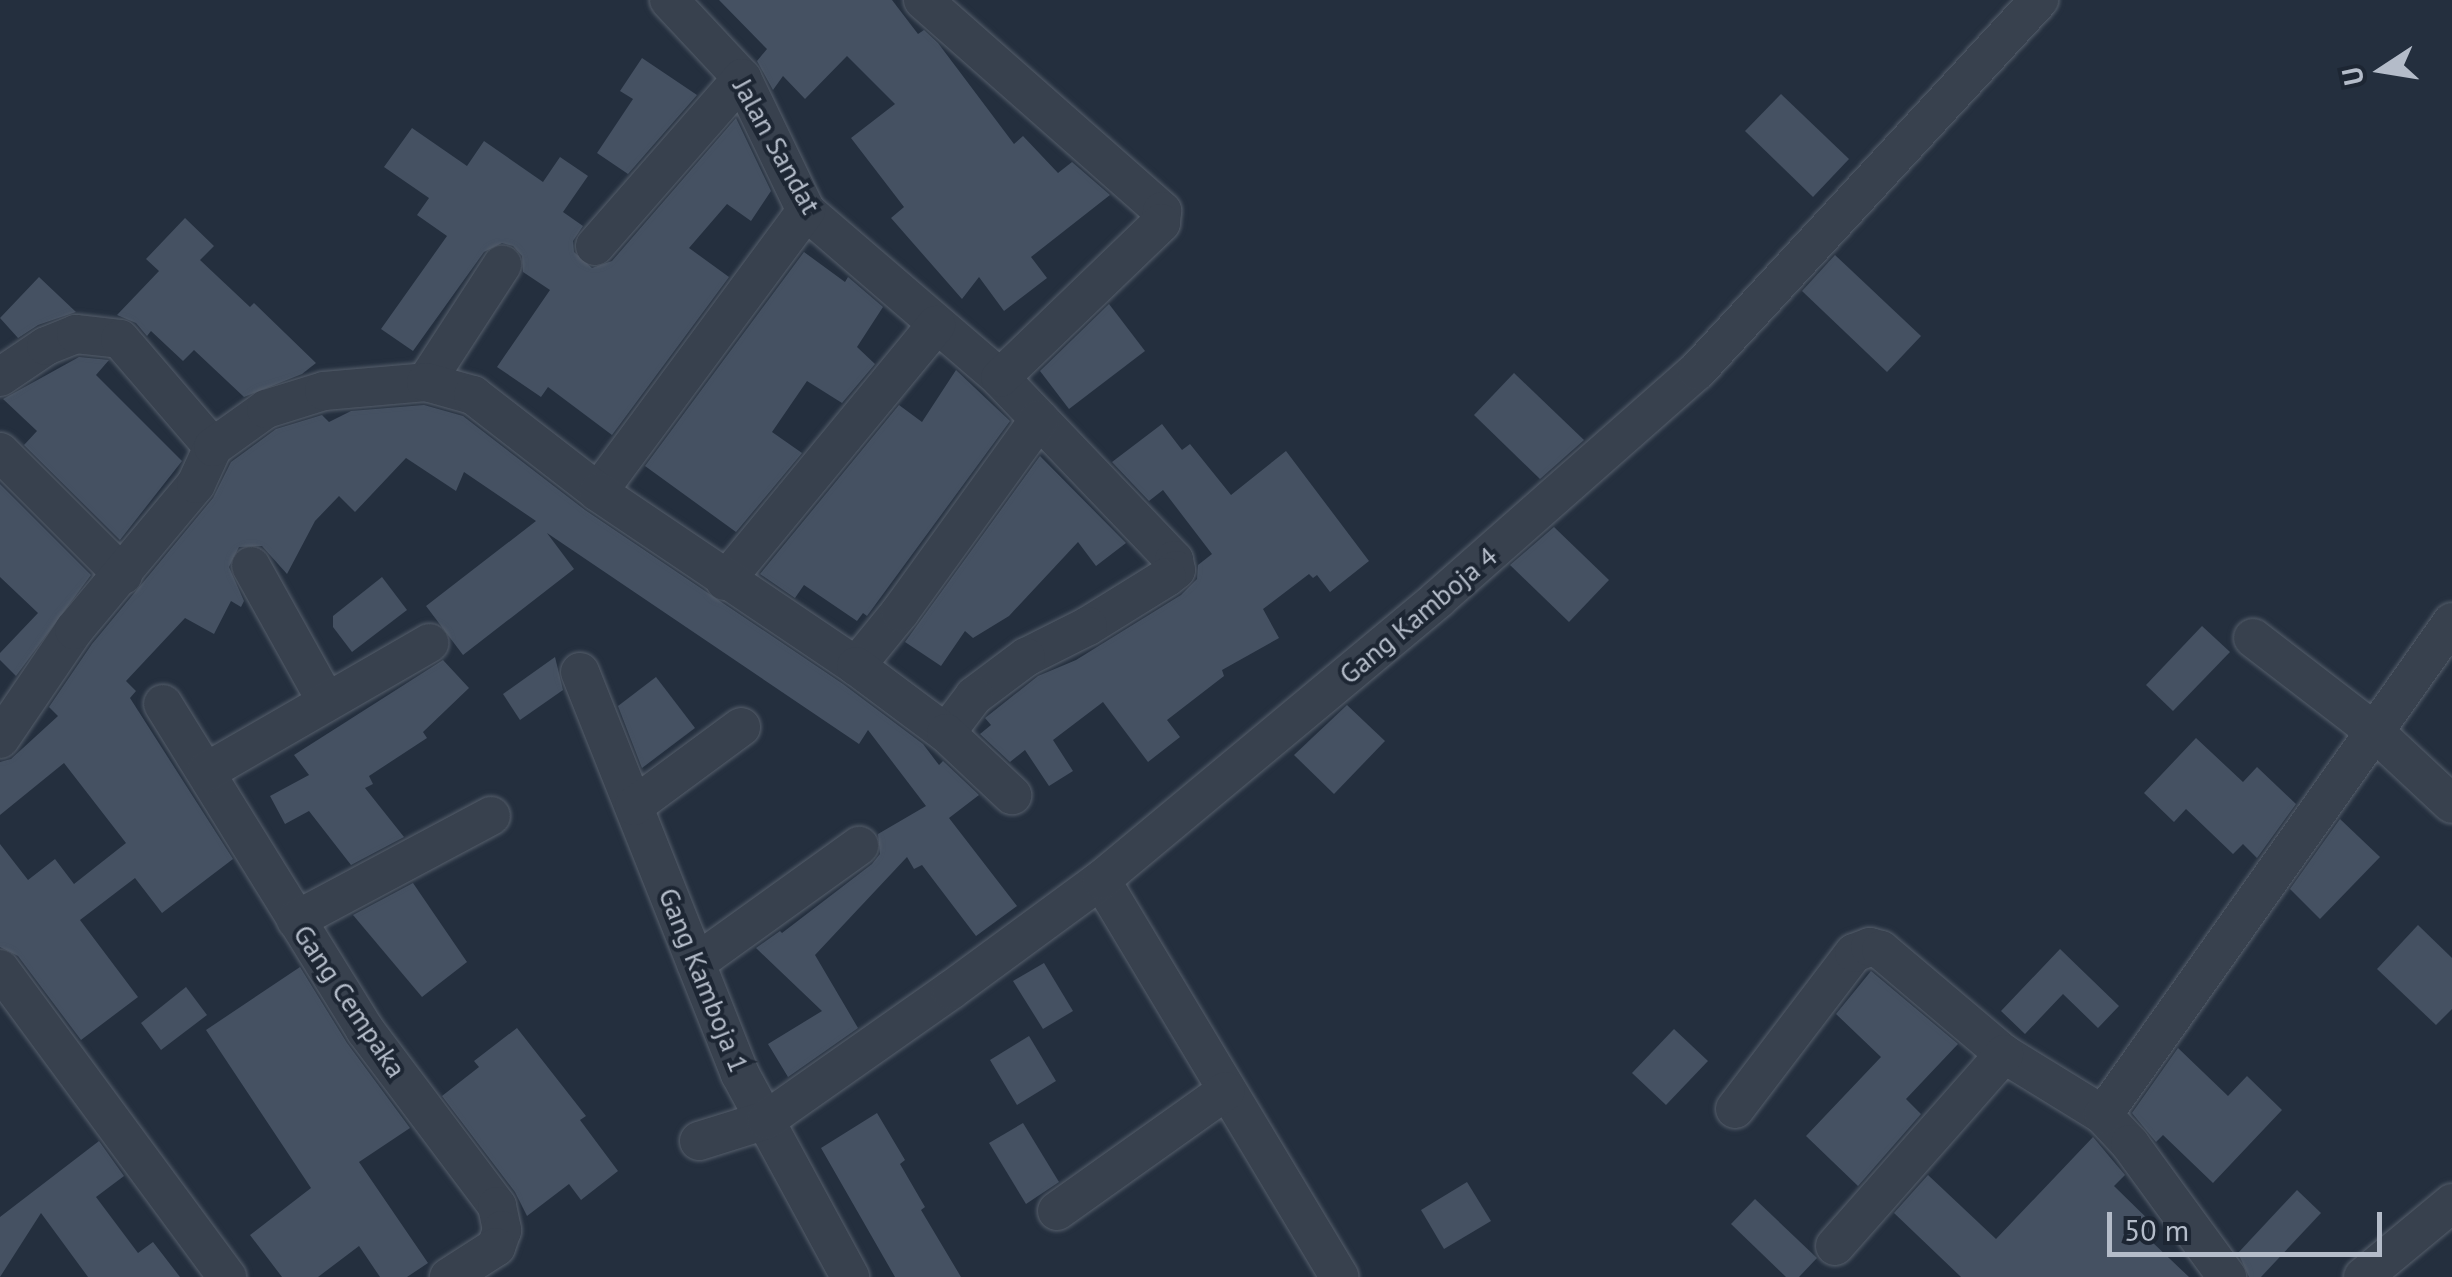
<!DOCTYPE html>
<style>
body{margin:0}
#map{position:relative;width:2452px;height:1277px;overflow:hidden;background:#242f3e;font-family:"PT Sans",sans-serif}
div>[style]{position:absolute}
.building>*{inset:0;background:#455162}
.roads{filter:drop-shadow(0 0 2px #565f6c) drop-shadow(0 0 2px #565f6c)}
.street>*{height:38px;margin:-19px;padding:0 19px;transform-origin:19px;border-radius:19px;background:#38414e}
span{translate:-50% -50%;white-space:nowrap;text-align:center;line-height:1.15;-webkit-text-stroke:8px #1d2633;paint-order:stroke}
.street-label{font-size:28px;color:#b4bcc9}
.north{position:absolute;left:2332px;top:20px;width:100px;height:100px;-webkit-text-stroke:8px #1d2633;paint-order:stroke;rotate:258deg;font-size:28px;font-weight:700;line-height:40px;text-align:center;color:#b4bcc9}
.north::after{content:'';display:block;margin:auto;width:35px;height:45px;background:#b4bcc9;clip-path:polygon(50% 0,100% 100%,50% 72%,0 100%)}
.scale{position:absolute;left:2107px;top:1212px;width:275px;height:45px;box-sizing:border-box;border:5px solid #b4bcc9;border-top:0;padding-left:12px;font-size:30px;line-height:35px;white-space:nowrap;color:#b4bcc9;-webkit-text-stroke:8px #1d2633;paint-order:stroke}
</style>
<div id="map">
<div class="building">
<div style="clip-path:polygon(719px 0,892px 0,918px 34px,924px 30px,938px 43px,1014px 144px,1023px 136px,1058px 173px,1072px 162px,1110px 195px,1031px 257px,1047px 278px,1004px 311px,979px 277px,962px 299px,891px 218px,904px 207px,851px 138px,895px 104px,847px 56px,805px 99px,783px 76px,773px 90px,757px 61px,767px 49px)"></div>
<div style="clip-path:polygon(642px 58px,697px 95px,628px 174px,597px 153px,633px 99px,620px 91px)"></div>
<div style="clip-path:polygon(1781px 94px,1849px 159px,1813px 197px,1745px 131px)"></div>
<div style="clip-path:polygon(736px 118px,771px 191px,751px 221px,727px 204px,689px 248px,729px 277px,612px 435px,548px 387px,541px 397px,497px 367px,550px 290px,523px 272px,522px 256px,513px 246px,502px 243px,484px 252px,413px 351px,381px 329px,447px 236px,417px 215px,429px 198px,384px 167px,412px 128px,467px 166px,484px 141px,543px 182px,560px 157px,588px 176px,563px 212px,583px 226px,573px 241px,574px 252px,592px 268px,612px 261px)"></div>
<div style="clip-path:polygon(185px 218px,214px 246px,200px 260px,250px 307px,254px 303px,316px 363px,302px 374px,244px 397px,194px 350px,183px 361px,151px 331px,147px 336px,136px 323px,117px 315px,159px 271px,146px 259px)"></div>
<div style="clip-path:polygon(804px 252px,845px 282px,848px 277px,883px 307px,857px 347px,875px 364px,842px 403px,807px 381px,772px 432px,802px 453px,736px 532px,645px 466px)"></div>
<div style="clip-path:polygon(1835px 255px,1921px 336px,1887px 372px,1802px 291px)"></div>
<div style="clip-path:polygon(39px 277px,76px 312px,38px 325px,18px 338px,0 318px)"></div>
<div style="clip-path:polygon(1109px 304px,1145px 351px,1069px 409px,1040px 371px)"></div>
<div style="clip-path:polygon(79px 357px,109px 360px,96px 375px,182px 461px,120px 540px,24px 445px,37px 431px,3px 399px)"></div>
<div style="clip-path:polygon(956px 370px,1010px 421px,867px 616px,863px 613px,857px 621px,804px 585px,795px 598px,760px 574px,899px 405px,922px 422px)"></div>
<div style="clip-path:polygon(1514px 373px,1584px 440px,1540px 479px,1474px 415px)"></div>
<div style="clip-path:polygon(424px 405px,463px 416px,585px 510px,843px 684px,923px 744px,939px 765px,943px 761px,979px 795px,949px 818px,1017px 906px,976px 936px,922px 865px,914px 869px,907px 857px,815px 955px,858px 1028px,788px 1077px,768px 1044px,822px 1011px,756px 948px,780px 931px,782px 933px,872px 864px,880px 854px,878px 834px,926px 806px,868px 730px,859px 744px,547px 533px,574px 569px,463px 655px,426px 606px,536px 521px,464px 472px,456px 491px,406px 458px,355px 512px,339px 496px,315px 521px,287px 574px,262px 546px,239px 547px,229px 567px,244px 601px,241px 607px,231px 601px,214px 634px,185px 618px,126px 681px,136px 691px,130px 698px,233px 859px,162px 913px,135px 878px,80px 920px,138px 997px,81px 1040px,18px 956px,0 947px,0 844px,28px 880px,55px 859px,74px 884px,126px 843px,64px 763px,0 815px,0 762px,11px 759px,58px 716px,49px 707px,92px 644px,213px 498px,231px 462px,276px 429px,322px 415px,329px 422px,351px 411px)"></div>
<div style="clip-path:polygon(1162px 424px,1182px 450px,1190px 444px,1231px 495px,1286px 451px,1369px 561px,1330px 592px,1317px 575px,1313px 578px,1309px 574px,1263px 609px,1279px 638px,1222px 670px,1224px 676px,1167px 720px,1180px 737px,1148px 762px,1103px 702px,1053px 740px,1073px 771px,1049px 786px,1025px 750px,1010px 762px,980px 734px,991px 725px,985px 718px,1038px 676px,1076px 660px,1181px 595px,1197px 579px,1198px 565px,1212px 554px,1163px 490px,1149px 501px,1112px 462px)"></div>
<div style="clip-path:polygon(1040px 456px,1126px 543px,1096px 566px,1078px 542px,1009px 616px,973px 638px,965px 631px,941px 666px,905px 642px)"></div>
<div style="clip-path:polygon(0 484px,91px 575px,16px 676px,0 660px,0 653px,38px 613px,0 577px)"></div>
<div style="clip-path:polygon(1554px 527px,1609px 580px,1569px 622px,1510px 565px)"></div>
<div style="clip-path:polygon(382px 577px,407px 610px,352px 652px,333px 627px,333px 616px)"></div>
<div style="clip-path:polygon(2202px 626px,2230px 652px,2173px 711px,2146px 685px)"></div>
<div style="clip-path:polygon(555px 657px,563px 690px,520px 720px,503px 694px)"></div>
<div style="clip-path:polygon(443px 660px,469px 688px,423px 732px,427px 738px,369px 776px,373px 784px,365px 788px,404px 837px,351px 865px,309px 811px,285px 824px,270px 796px,309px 775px,294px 755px)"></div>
<div style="clip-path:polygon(656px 677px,695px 728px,642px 768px,618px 706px)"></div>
<div style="clip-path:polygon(1347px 705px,1385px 741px,1334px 794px,1294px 755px)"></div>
<div style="clip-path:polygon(2196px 738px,2243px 782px,2257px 767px,2296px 804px,2257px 858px,2243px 844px,2233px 854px,2186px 809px,2174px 822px,2144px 793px)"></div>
<div style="clip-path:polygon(2340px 819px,2380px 857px,2320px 919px,2290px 889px)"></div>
<div style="clip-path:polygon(413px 883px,467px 962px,422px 997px,353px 915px)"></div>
<div style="clip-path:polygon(2418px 925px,2452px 958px,2452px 1009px,2436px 1025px,2377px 969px)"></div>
<div style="clip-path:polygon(2060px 949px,2119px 1006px,2098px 1028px,2063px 994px,2025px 1034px,2001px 1011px)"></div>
<div style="clip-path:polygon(1044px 963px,1073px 1011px,1043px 1029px,1013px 981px)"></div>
<div style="clip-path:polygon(300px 967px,347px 1043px,410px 1128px,359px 1162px,428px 1263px,407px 1277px,380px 1277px,359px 1246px,318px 1277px,282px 1277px,250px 1235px,311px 1188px,206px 1030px)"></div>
<div style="clip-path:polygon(1871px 971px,1958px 1044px,1906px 1099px,1921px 1114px,1858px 1186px,1806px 1136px,1881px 1057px,1836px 1014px)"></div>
<div style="clip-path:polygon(186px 987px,207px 1015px,161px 1050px,141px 1023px)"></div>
<div style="clip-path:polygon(517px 1028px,586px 1116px,580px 1120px,618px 1171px,581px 1200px,569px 1184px,527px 1216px,515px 1192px,442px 1096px,479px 1067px,474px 1061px)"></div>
<div style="clip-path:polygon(1674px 1029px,1708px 1061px,1666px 1105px,1632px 1073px)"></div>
<div style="clip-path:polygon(1029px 1036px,1056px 1081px,1017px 1105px,990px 1060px)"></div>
<div style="clip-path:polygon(2178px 1048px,2228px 1096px,2247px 1076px,2282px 1110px,2213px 1183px,2163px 1135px,2156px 1142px,2132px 1113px)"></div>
<div style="clip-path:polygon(877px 1113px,905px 1160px,900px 1164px,925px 1207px,921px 1210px,961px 1277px,895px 1277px,821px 1148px)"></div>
<div style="clip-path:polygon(1023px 1123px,1059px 1182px,1026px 1204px,989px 1143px)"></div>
<div style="clip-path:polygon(2093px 1137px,2125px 1175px,2114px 1186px,2159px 1230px,2150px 1240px,2189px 1277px,1961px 1277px,1894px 1213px,1928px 1175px,1996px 1239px)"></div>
<div style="clip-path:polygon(99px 1141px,124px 1176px,96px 1197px,138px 1253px,153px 1242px,180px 1277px,88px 1277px,41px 1213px,0 1277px,0 1217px)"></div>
<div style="clip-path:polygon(1467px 1182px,1491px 1221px,1444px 1249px,1421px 1210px)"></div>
<div style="clip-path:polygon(2297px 1190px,2321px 1213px,2261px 1277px,2249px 1277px,2238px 1253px)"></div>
<div style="clip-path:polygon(1755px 1199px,1817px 1258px,1799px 1277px,1786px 1277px,1731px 1224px)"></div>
</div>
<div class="roads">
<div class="street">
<div style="left:669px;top:0;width:107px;rotate:46.9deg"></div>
<div style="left:742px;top:78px;width:148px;rotate:64.3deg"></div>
<div style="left:806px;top:211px;width:256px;rotate:40.7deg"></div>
<div style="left:1000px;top:378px;width:252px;rotate:46.3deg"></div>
<div style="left:1174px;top:560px;width:10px;rotate:79deg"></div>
<div style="left:1176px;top:570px;width:11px;rotate:142deg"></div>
<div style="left:1167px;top:577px;width:93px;rotate:148.2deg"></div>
<div style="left:1088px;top:626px;width:69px;rotate:153.4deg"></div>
<div style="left:1026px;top:657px;width:65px;rotate:143.1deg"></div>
<div style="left:974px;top:696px;width:46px;rotate:127.1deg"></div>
<div style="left:923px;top:0;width:319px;rotate:41.4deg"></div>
<div style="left:1162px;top:211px;width:12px;rotate:95deg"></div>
<div style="left:1161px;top:223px;width:223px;rotate:136.1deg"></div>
<div style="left:595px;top:246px;width:223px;rotate:-48.8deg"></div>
<div style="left:0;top:377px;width:55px;rotate:-34deg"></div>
<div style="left:46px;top:346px;width:32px;rotate:-22deg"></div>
<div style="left:76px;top:334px;width:44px;rotate:6.5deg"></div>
<div style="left:120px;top:339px;width:143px;rotate:49.3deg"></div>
<div style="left:426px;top:382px;width:140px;rotate:-57deg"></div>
<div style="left:0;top:452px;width:174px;rotate:45deg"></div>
<div style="left:598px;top:492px;width:350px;rotate:-53.5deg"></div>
<div style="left:251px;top:566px;width:154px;rotate:60.9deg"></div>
<div style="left:725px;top:581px;width:332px;rotate:-50.5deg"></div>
<div style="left:2253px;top:638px;width:154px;rotate:37.6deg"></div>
<div style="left:2375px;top:732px;width:105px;rotate:43.1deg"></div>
<div style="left:856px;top:666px;width:70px;rotate:-50.8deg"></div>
<div style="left:900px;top:612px;width:238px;rotate:-54.2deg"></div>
<div style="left:580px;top:672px;width:433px;rotate:68.3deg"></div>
<div style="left:740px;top:1074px;width:231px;rotate:61.5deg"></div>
<div style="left:163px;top:704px;width:384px;rotate:58.2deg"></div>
<div style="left:365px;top:1030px;width:220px;rotate:53.1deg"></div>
<div style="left:497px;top:1206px;width:25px;rotate:78deg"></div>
<div style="left:502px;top:1230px;width:18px;rotate:109deg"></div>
<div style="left:496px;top:1247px;width:56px;rotate:147.4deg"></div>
<div style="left:0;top:739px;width:132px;rotate:-55.8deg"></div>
<div style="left:74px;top:630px;width:190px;rotate:-50.1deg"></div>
<div style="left:196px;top:484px;width:41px;rotate:-65.3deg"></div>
<div style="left:213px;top:447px;width:65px;rotate:-35.6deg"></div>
<div style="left:266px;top:409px;width:61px;rotate:-17.2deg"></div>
<div style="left:324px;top:391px;width:102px;rotate:-5deg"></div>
<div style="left:426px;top:382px;width:49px;rotate:15.5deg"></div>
<div style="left:473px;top:395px;width:158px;rotate:37.8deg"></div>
<div style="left:598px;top:492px;width:311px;rotate:34deg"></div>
<div style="left:856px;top:666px;width:112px;rotate:36.7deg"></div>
<div style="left:946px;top:733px;width:91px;rotate:43.2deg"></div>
<div style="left:206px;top:772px;width:258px;rotate:-30deg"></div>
<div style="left:634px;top:806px;width:133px;rotate:-36.4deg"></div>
<div style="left:1101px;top:880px;width:463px;rotate:59deg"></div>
<div style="left:296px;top:920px;width:221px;rotate:-28.1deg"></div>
<div style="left:696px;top:963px;width:201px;rotate:-35.7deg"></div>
<div style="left:0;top:969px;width:383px;rotate:53.6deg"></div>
<div style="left:1735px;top:1109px;width:196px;rotate:-52.7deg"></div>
<div style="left:1854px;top:953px;width:17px;rotate:-21deg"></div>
<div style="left:1870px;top:947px;width:11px;rotate:15deg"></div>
<div style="left:1881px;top:950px;width:161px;rotate:40.2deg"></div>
<div style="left:2004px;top:1054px;width:116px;rotate:31.6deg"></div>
<div style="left:2103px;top:1115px;width:40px;rotate:47deg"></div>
<div style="left:2130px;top:1144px;width:165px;rotate:53.9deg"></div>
<div style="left:2103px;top:1115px;width:604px;rotate:-54.7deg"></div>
<div style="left:699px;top:1141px;width:70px;rotate:-17.4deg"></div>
<div style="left:766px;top:1120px;width:226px;rotate:-35.1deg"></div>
<div style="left:951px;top:990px;width:186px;rotate:-36.3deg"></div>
<div style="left:1101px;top:880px;width:439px;rotate:-39.8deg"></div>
<div style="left:1438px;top:599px;width:345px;rotate:-41.4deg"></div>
<div style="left:1697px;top:371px;width:505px;rotate:-47.33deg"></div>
<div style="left:1057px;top:1211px;width:207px;rotate:-35.4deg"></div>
<div style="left:1835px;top:1246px;width:256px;rotate:-48.6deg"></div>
<div style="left:2363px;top:1277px;width:116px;rotate:-39.7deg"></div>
</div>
</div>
<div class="street-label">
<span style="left:777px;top:146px;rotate:61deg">Jalan Sandat</span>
<span style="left:1418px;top:615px;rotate:-40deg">Gang Kamboja 4</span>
<span style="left:704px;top:980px;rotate:68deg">Gang Kamboja 1</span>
<span style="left:350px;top:1001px;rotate:56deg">Gang Cempaka</span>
</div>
<div class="north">U</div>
<div class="scale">50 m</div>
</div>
